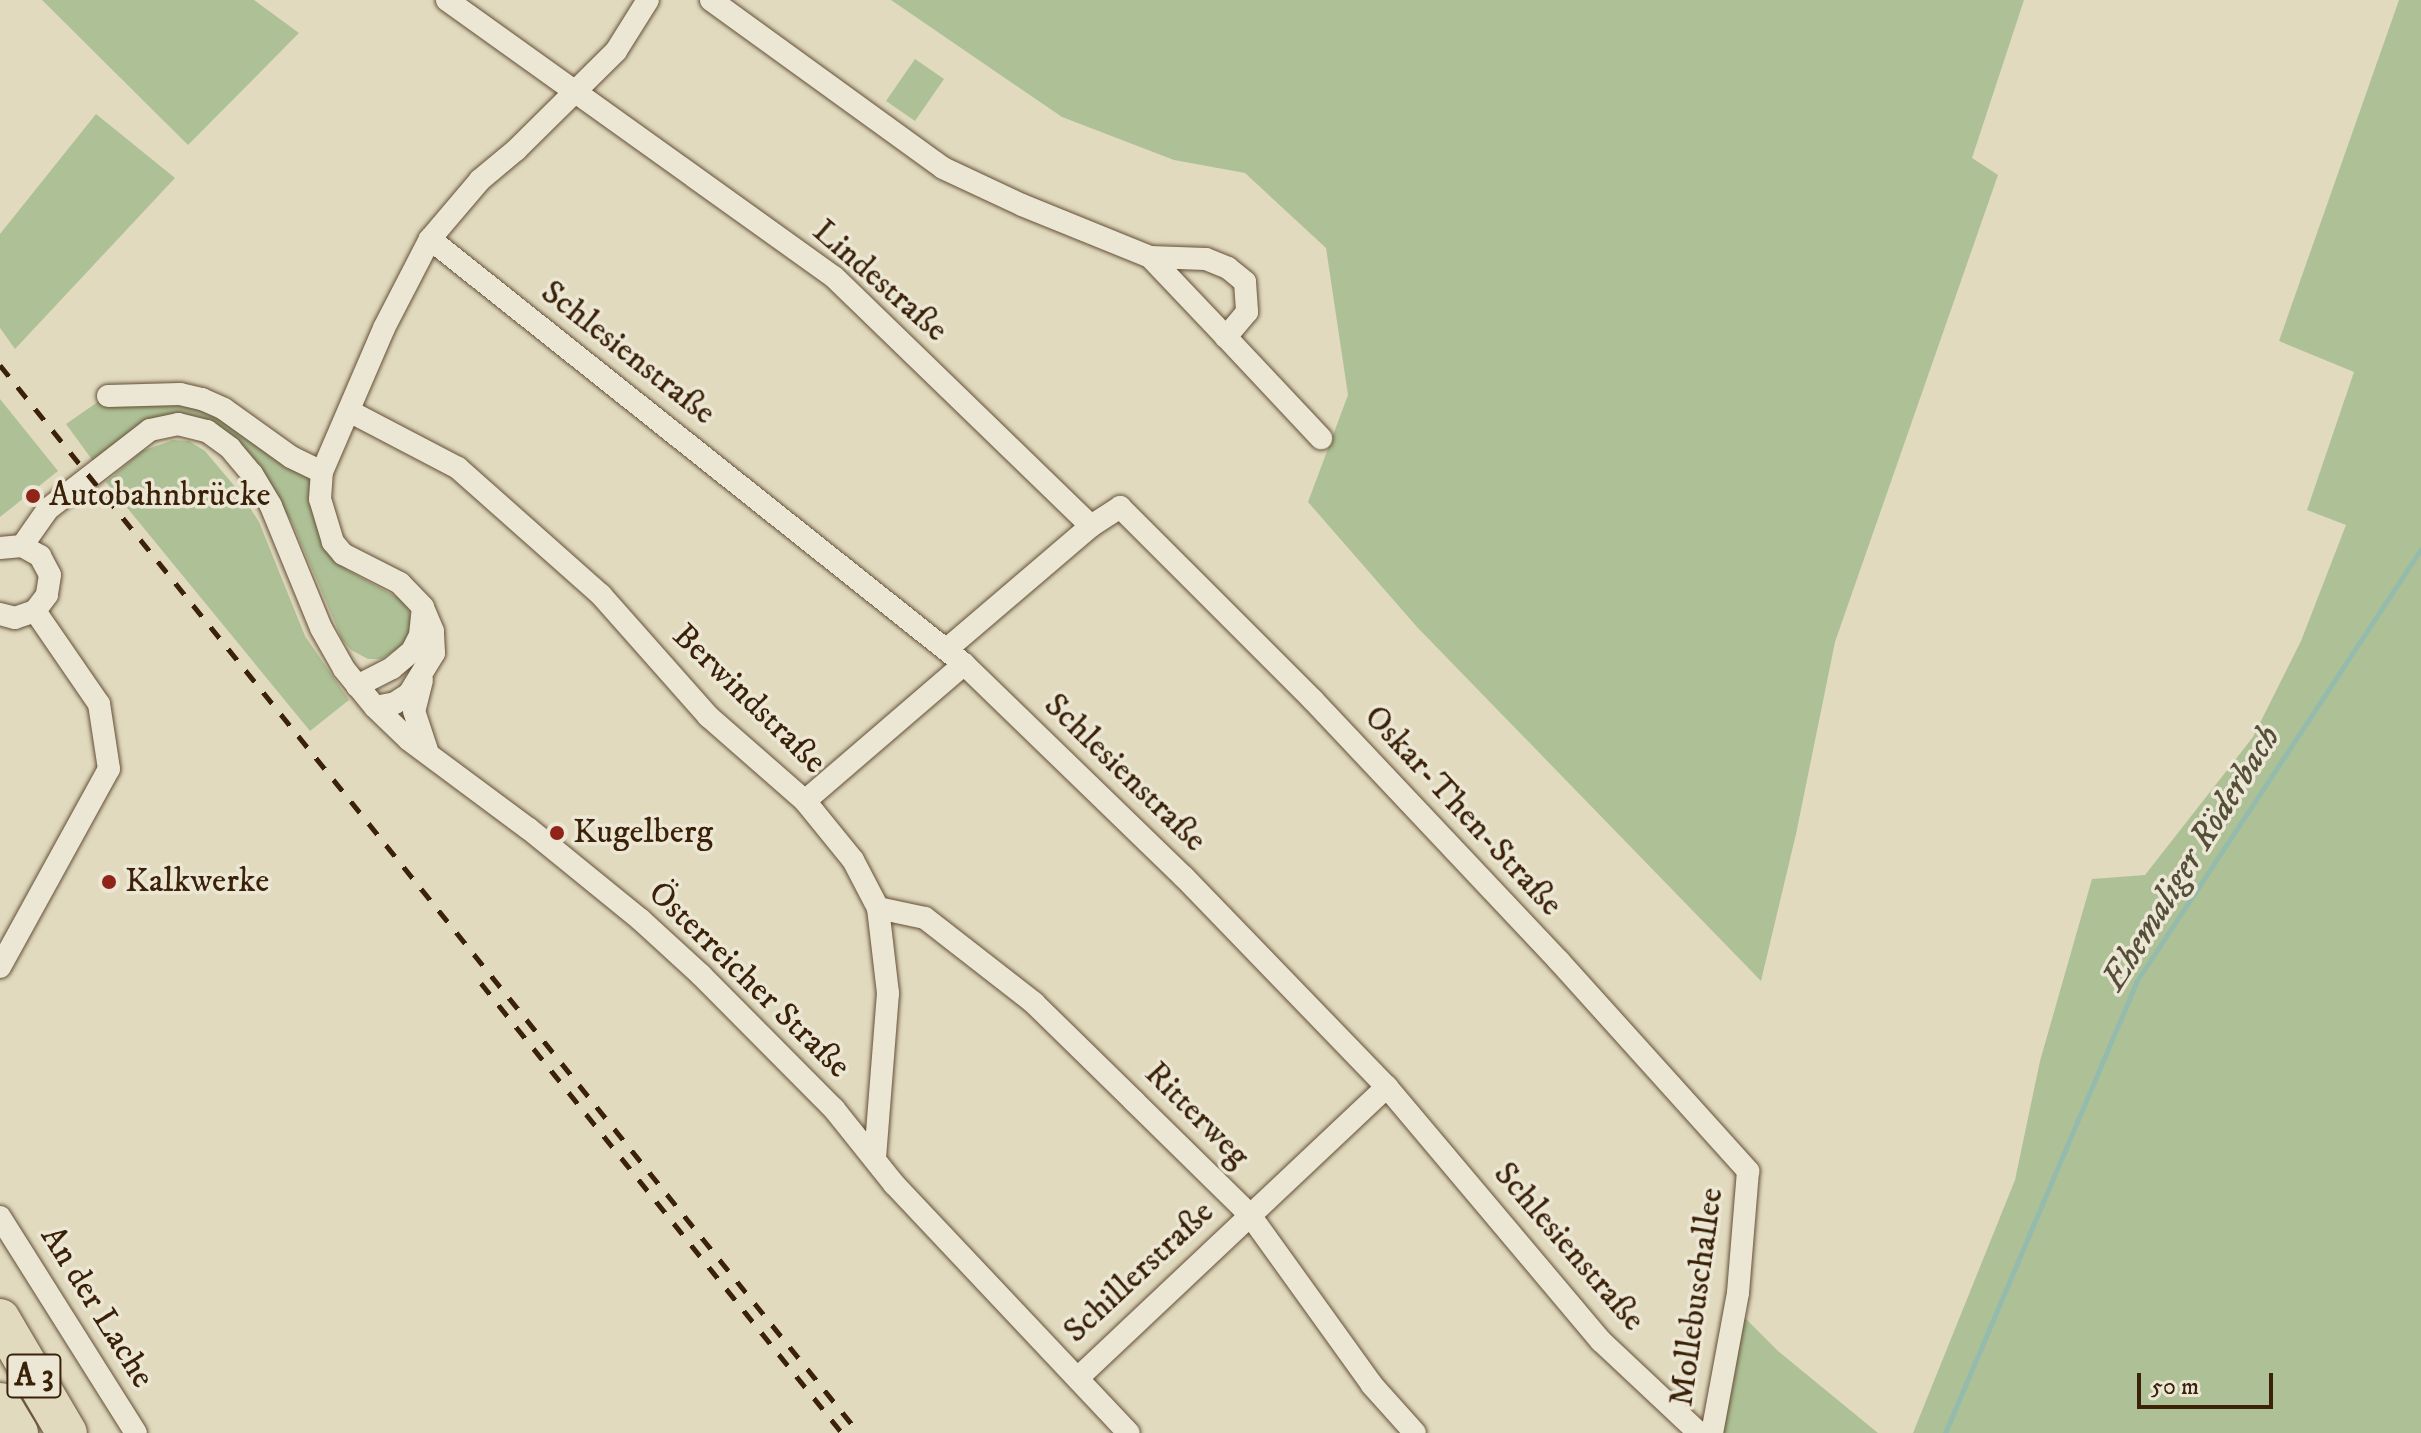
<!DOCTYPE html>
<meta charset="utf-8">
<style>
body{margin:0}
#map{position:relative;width:2421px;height:1433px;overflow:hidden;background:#e1dabf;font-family:"IM FELL DW Pica",serif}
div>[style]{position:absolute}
.green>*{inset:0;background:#aec196}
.stream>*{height:5px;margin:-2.5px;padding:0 2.5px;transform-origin:2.5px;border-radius:2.5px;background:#95bbac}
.roads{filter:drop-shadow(0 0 2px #644f36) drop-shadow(0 0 2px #644f36)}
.street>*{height:22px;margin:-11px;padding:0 11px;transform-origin:11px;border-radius:11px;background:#ece7d5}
.highway>*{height:40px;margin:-20px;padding:0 20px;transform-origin:20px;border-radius:20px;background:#e1dabf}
.rail>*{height:5px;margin-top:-2.5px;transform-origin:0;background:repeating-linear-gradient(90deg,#3a2108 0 14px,transparent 0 28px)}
.dots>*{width:22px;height:22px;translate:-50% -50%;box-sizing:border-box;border:4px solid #ece7d5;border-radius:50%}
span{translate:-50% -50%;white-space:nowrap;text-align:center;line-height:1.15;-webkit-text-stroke:7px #ece7d5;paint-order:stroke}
.shield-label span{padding:2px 6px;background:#ece7d5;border:2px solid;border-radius:6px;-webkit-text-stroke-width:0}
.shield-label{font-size:32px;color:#3a2108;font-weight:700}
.street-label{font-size:34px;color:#3a2108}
.poi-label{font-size:34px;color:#3a2108}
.left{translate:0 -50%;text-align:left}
.water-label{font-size:36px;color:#554f39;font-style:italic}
.scale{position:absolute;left:2137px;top:1373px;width:136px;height:36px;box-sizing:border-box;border:4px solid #3a2108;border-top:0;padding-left:10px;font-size:24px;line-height:28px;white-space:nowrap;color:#3a2108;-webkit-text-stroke:6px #ece7d5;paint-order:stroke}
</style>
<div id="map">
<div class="green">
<div style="clip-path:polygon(42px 0,254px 0,299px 33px,188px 145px)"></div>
<div style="clip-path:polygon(891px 0,2024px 0,1972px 158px,1998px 175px,1835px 642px,1796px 834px,1761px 981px,1417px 627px,1308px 502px,1348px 395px,1326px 248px,1245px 173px,1174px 160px,1062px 117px)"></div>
<div style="clip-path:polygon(2399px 0,2421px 0,2421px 1433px,1913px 1433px,2015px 1180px,2040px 1061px,2092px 879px,2145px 875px,2253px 737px,2301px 641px,2346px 525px,2307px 510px,2354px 372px,2279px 341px)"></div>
<div style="clip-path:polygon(915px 59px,944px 79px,915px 121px,886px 101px)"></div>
<div style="clip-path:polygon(96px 114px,175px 178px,15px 349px,0 328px,0 234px)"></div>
<div style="clip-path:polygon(0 399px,58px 471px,0 517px)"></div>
<div style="clip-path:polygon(102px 399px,166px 400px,206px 409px,313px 474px,325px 545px,347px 570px,406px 602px,413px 625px,404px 645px,381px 659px,368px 659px,351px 650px,342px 639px,292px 522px,263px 479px,181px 415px,159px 417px,137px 426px,93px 461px,66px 424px)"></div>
<div style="clip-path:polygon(173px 440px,189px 441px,205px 451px,242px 495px,259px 522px,305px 636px,349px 700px,310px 731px,106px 482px,142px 451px)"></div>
<div style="clip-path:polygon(1742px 1315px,1778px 1351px,1878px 1433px,1723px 1433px,1736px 1368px)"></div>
</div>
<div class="stream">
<div style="left:1945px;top:1433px;width:490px;rotate:-67deg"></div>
<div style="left:2136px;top:982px;width:518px;rotate:-56.65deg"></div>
</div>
<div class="roads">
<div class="street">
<div style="left:447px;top:0;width:476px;rotate:35.6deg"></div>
<div style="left:834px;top:277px;width:358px;rotate:44.1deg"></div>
<div style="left:1091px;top:526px;width:35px;rotate:-33deg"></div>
<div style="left:1120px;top:507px;width:273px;rotate:45deg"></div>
<div style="left:1313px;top:700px;width:359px;rotate:46.7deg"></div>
<div style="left:1559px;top:961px;width:283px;rotate:48deg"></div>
<div style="left:1748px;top:1171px;width:122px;rotate:94.7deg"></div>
<div style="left:1738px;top:1293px;width:142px;rotate:100.5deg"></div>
<div style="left:711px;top:0;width:286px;rotate:35.9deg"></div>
<div style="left:943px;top:168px;width:87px;rotate:25.1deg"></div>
<div style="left:1022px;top:205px;width:138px;rotate:22.1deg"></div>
<div style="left:1150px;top:257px;width:56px;rotate:2deg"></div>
<div style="left:1206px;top:259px;width:24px;rotate:22deg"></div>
<div style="left:1228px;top:268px;width:22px;rotate:39deg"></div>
<div style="left:1245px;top:282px;width:30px;rotate:86deg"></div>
<div style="left:1247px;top:312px;width:33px;rotate:130deg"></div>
<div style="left:1226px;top:337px;width:110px;rotate:-133.5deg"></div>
<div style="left:430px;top:239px;width:682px;rotate:38.52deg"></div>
<div style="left:964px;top:664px;width:306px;rotate:44.1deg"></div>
<div style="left:1184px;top:877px;width:292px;rotate:46deg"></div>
<div style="left:1387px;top:1087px;width:332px;rotate:49.9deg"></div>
<div style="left:1601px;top:1341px;width:134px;rotate:43.2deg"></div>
<div style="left:1226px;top:337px;width:139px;rotate:46.8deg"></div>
<div style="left:108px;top:396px;width:72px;rotate:-1.6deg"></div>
<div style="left:180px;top:394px;width:23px;rotate:13deg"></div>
<div style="left:202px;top:399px;width:24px;rotate:24deg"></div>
<div style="left:224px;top:409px;width:82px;rotate:35.6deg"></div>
<div style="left:291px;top:457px;width:34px;rotate:26deg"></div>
<div style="left:349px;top:411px;width:123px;rotate:27.6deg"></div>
<div style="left:458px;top:468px;width:191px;rotate:41.6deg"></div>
<div style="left:601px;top:595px;width:162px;rotate:48.5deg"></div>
<div style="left:708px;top:716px;width:129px;rotate:41.2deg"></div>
<div style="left:805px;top:801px;width:76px;rotate:50.9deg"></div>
<div style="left:853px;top:860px;width:54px;rotate:62.5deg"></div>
<div style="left:878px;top:908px;width:86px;rotate:83.3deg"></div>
<div style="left:888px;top:993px;width:167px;rotate:94.5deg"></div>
<div style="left:22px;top:546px;width:45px;rotate:-54.9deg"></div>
<div style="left:48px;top:509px;width:129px;rotate:-37.8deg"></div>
<div style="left:150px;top:430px;width:29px;rotate:-12deg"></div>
<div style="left:178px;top:424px;width:30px;rotate:14deg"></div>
<div style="left:207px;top:431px;width:29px;rotate:36deg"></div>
<div style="left:230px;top:448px;width:34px;rotate:50deg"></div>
<div style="left:252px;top:474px;width:37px;rotate:59deg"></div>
<div style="left:271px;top:506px;width:132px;rotate:67.7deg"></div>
<div style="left:321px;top:628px;width:47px;rotate:60.7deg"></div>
<div style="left:344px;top:669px;width:49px;rotate:50.8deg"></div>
<div style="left:375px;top:707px;width:47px;rotate:44.1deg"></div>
<div style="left:409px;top:740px;width:149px;rotate:36.6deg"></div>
<div style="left:529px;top:829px;width:144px;rotate:39.1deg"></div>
<div style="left:641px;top:920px;width:81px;rotate:42.5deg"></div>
<div style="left:701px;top:975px;width:189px;rotate:45.2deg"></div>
<div style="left:834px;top:1109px;width:96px;rotate:51.3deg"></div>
<div style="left:894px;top:1184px;width:342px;rotate:46.7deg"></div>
<div style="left:0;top:548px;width:22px;rotate:-5deg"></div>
<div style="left:22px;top:546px;width:21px;rotate:29deg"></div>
<div style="left:40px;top:556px;width:21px;rotate:62deg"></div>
<div style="left:50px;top:575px;width:20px;rotate:99deg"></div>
<div style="left:47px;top:595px;width:20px;rotate:127deg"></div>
<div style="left:35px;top:611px;width:21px;rotate:161deg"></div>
<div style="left:15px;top:618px;width:16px;rotate:-165deg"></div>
<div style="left:947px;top:649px;width:189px;rotate:-40.5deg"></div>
<div style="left:422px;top:680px;width:32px;rotate:104deg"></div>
<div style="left:414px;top:711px;width:41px;rotate:71.6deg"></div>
<div style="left:357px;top:686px;width:39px;rotate:-27deg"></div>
<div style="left:392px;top:668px;width:26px;rotate:-40deg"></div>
<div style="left:412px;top:651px;width:18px;rotate:-63deg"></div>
<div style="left:420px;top:635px;width:27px;rotate:-84deg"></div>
<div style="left:375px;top:707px;width:20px;rotate:-11deg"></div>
<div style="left:395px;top:703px;width:17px;rotate:-33deg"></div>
<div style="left:409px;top:694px;width:48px;rotate:-58.6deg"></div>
<div style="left:434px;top:653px;width:22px;rotate:-93deg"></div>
<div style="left:433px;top:631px;width:26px;rotate:-113deg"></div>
<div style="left:423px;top:607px;width:33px;rotate:-134deg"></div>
<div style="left:400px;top:583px;width:64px;rotate:-153deg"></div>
<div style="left:343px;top:554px;width:16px;rotate:-130deg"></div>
<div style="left:333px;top:542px;width:45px;rotate:-106.8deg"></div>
<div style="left:320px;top:499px;width:27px;rotate:-86deg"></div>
<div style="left:322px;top:472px;width:157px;rotate:-66.7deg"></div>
<div style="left:384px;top:328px;width:100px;rotate:-62.7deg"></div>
<div style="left:430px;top:239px;width:77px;rotate:-49.7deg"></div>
<div style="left:480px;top:180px;width:47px;rotate:-39.8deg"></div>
<div style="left:516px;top:150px;width:141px;rotate:-44.7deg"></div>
<div style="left:616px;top:51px;width:60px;rotate:-57.9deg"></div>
<div style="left:805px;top:801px;width:210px;rotate:-40.7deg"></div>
<div style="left:878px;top:908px;width:48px;rotate:12deg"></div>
<div style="left:925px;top:918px;width:138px;rotate:37.9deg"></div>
<div style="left:1034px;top:1003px;width:140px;rotate:44.4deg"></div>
<div style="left:1134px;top:1101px;width:163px;rotate:44.5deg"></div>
<div style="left:1250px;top:1215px;width:209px;rotate:54.3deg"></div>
<div style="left:1372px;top:1385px;width:64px;rotate:48.1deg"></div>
<div style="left:0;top:967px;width:226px;rotate:-61.2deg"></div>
<div style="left:109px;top:769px;width:66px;rotate:-98.7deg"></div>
<div style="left:99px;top:704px;width:113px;rotate:-124.5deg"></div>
<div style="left:0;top:1217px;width:255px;rotate:57.8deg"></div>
<div style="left:1079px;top:1377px;width:423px;rotate:-43.3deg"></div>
</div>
<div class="highway">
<div style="left:0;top:1319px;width:132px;rotate:59.6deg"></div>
<div style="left:0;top:1403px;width:35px;rotate:59deg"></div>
</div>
</div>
<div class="rail">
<div style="left:0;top:365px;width:1371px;rotate:51.19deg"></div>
<div style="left:481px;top:983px;width:577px;rotate:51.26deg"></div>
</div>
<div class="dots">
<div style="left:33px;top:496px;background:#8f2418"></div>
<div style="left:557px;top:833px;background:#8f2418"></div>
<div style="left:109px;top:882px;background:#8f2418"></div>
</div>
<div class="shield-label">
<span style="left:34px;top:1376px">A 3</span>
</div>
<div class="street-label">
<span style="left:880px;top:281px;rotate:41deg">Lindestraße</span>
<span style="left:628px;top:353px;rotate:38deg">Schlesienstraße</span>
<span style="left:749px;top:699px;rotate:44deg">Berwindstraße</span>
<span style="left:1125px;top:773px;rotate:44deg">Schlesienstraße</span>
<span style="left:1463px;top:811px;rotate:47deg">Oskar-Then-Straße</span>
<span style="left:749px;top:980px;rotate:44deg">Österreicher Straße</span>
<span style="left:1197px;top:1115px;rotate:45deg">Ritterweg</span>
<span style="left:1569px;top:1247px;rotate:49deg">Schlesienstraße</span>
<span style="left:1139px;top:1272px;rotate:-43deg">Schillerstraße</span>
<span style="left:1697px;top:1297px;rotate:-82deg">Mollebuschallee</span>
<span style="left:97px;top:1307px;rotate:58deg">An der Lache</span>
</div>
<div class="poi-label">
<span class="left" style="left:49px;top:496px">Autobahnbrücke</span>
<span class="left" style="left:573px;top:833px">Kugelberg</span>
<span class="left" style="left:125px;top:882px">Kalkwerke</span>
</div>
<div class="water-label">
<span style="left:2191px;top:858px;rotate:-58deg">Ehemaliger Röderbach</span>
</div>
<div class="scale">50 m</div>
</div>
